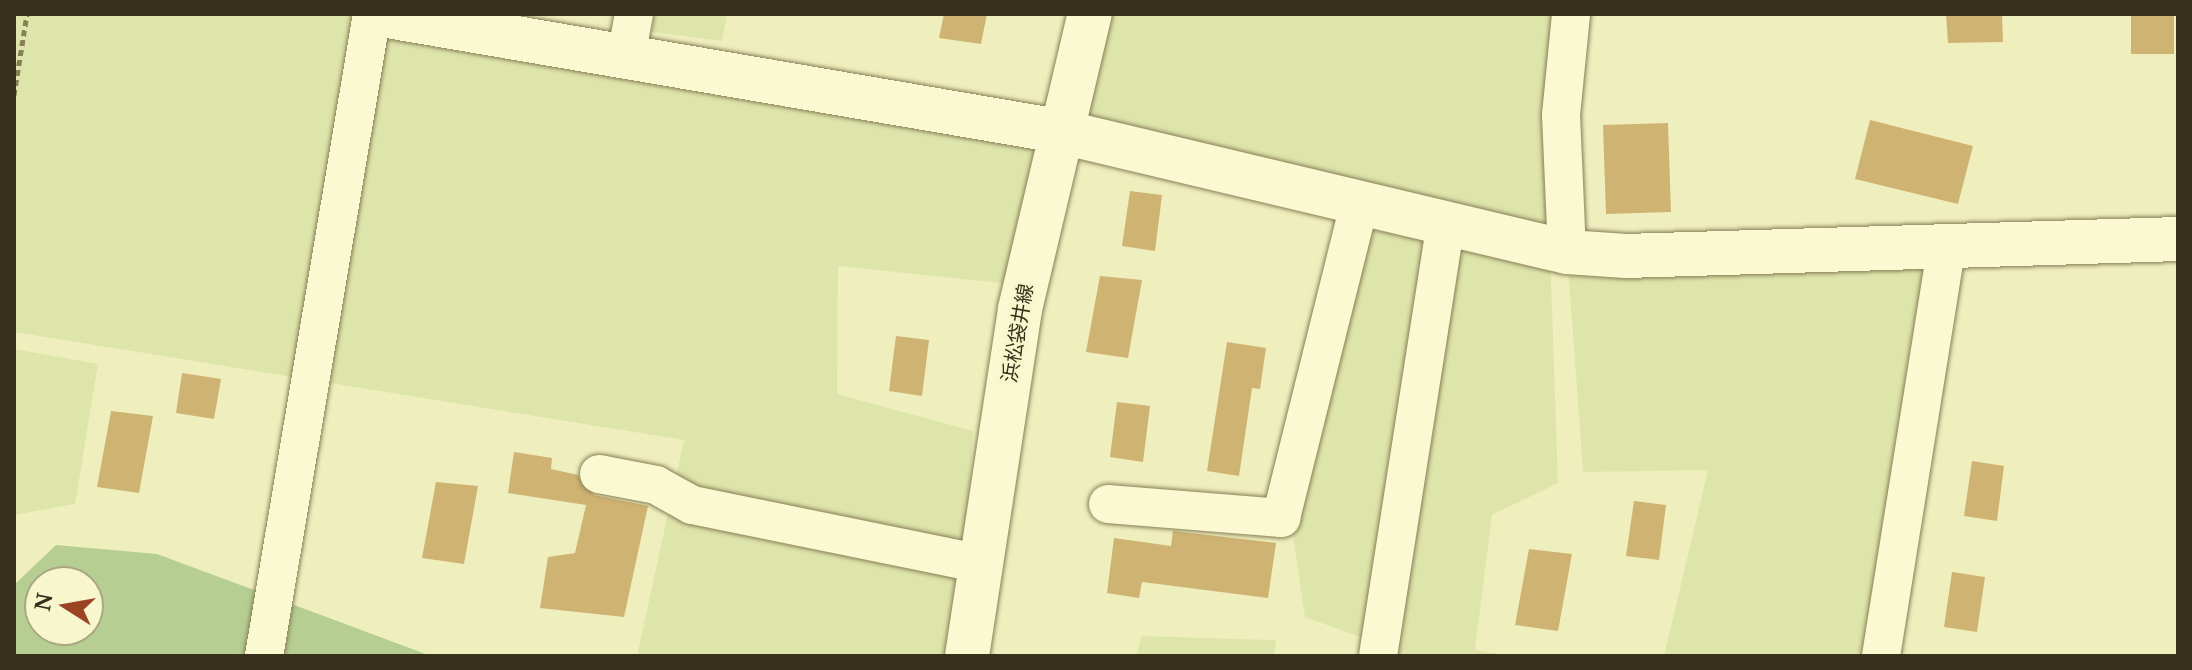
<!DOCTYPE html>
<meta charset="utf-8">
<style>
body{margin:0}
#map{position:relative;width:2192px;height:670px;overflow:hidden;background:#efefbe;font-family:"Noto Serif","Noto Sans JP",serif}
div>[style]{position:absolute}
.farmland>*{inset:0;background:#dee5ab}
.green>*{inset:0;background:#b6ce91}
.building>*{inset:0;background:#cfb372}
.path>*{height:5px;margin-top:-2.5px;transform-origin:0;background:repeating-linear-gradient(90deg,#887f56 0 6px,transparent 0 10px)}
.roads{filter:drop-shadow(0 0 2px #887f56) drop-shadow(0 0 2px #887f56)}
.street>*{height:38px;margin:-19px;padding:0 19px;transform-origin:19px;border-radius:19px;background:#faf9d1}
.secondary>*{height:44px;margin:-22px;padding:0 22px;transform-origin:22px;border-radius:22px;background:#faf9d1}
span{translate:-50% -50%;white-space:nowrap;text-align:center;line-height:1.15;-webkit-text-stroke:6px #f7f6cd;paint-order:stroke}
.street-label{font-size:20px;color:#37301b}
.frame{position:absolute;inset:0;border:16px solid #37301b;pointer-events:none}
.north{position:absolute;left:24px;top:566px;width:80px;height:80px;box-sizing:border-box;background:#f7f6cd;border:2px solid #aaa786;border-radius:50%;rotate:281deg;font-size:22px;font-weight:700;line-height:32px;text-align:center;color:#37301b}
.north::after{content:'';display:block;margin:auto;width:28px;height:36px;background:#9a4423;clip-path:polygon(50% 0,100% 100%,50% 72%,0 100%)}
</style>
<div id="map">
<div class="farmland">
<div style="clip-path:polygon(14px 14px,382px 14px,1057px 131px,1090px 14px,1573px 14px,1567px 252px,1944px 262px,1881px 656px,1664px 656px,1708px 470px,1583px 472px,1567px 252px,1550px 249px,1558px 483px,1492px 515px,1475px 650px,1512px 656px,1378px 656px,1380px 644px,1305px 617px,1287px 495px,1353px 228px,1423px 238px,1441px 250px,1547px 248px,1058px 131px,1011px 284px,838px 266px,837px 394px,973px 431px,960px 656px,637px 656px,684px 440px,14px 332px)"></div>
<div style="clip-path:polygon(654px 14px,727px 14px,722px 41px,652px 32px)"></div>
<div style="clip-path:polygon(14px 349px,98px 364px,75px 504px,14px 515px)"></div>
<div style="clip-path:polygon(1141px 636px,1276px 640px,1274px 656px,1137px 656px)"></div>
</div>
<div class="green">
<div style="clip-path:polygon(evenodd,56px 545px,157px 554px,431px 656px,14px 656px,14px 585px,56px 545px,40px 582px,88px 582px,88px 630px,40px 630px,40px 582px)"></div>
</div>
<div class="building">
<div style="clip-path:polygon(944px 14px,987px 14px,981px 44px,939px 38px)"></div>
<div style="clip-path:polygon(1946px 14px,2002px 14px,2003px 42px,1948px 43px)"></div>
<div style="clip-path:polygon(2131px 14px,2174px 14px,2174px 54px,2131px 54px)"></div>
<div style="clip-path:polygon(1870px 120px,1973px 146px,1958px 204px,1855px 179px)"></div>
<div style="clip-path:polygon(1668px 123px,1671px 212px,1606px 214px,1603px 125px)"></div>
<div style="clip-path:polygon(1130px 191px,1162px 195px,1155px 251px,1122px 246px)"></div>
<div style="clip-path:polygon(1100px 276px,1142px 280px,1128px 358px,1086px 352px)"></div>
<div style="clip-path:polygon(896px 336px,929px 340px,922px 396px,889px 391px)"></div>
<div style="clip-path:polygon(1227px 342px,1266px 348px,1260px 389px,1252px 388px,1239px 476px,1207px 471px)"></div>
<div style="clip-path:polygon(182px 373px,221px 379px,214px 419px,176px 413px)"></div>
<div style="clip-path:polygon(1117px 402px,1150px 406px,1143px 462px,1110px 457px)"></div>
<div style="clip-path:polygon(111px 411px,153px 416px,139px 493px,97px 487px)"></div>
<div style="clip-path:polygon(514px 452px,552px 458px,551px 469px,578px 475px,594px 495px,648px 506px,624px 617px,540px 608px,548px 557px,575px 553px,586px 505px,508px 493px)"></div>
<div style="clip-path:polygon(1972px 461px,2004px 466px,1997px 521px,1964px 516px)"></div>
<div style="clip-path:polygon(436px 482px,478px 486px,464px 564px,422px 558px)"></div>
<div style="clip-path:polygon(1634px 501px,1666px 505px,1659px 560px,1626px 556px)"></div>
<div style="clip-path:polygon(1173px 531px,1276px 543px,1268px 598px,1142px 582px,1139px 598px,1107px 593px,1114px 538px,1171px 546px)"></div>
<div style="clip-path:polygon(1529px 549px,1572px 554px,1558px 631px,1515px 625px)"></div>
<div style="clip-path:polygon(1952px 572px,1985px 577px,1977px 632px,1944px 627px)"></div>
</div>
<div class="path">
<div style="left:14px;top:95px;width:82px;rotate:-80.9deg"></div>
</div>
<div class="roads">
<div class="street">
<div style="left:626px;top:57px;width:44px;rotate:-79.5deg"></div>
<div style="left:1567px;top:252px;width:137px;rotate:-92.5deg"></div>
<div style="left:1561px;top:115px;width:101px;rotate:-84.3deg"></div>
<div style="left:599px;top:474px;width:58px;rotate:10.9deg"></div>
<div style="left:656px;top:485px;width:41px;rotate:29.1deg"></div>
<div style="left:692px;top:505px;width:295px;rotate:11.5deg"></div>
<div style="left:1108px;top:504px;width:174px;rotate:4.6deg"></div>
<div style="left:1281px;top:518px;width:322px;rotate:-76deg"></div>
<div style="left:264px;top:656px;width:651px;rotate:-80.45deg"></div>
<div style="left:1378px;top:656px;width:434px;rotate:-81.1deg"></div>
<div style="left:1881px;top:656px;width:416px;rotate:-80.9deg"></div>
</div>
<div class="secondary">
<div style="left:376px;top:14px;width:692px;rotate:9.73deg"></div>
<div style="left:1058px;top:131px;width:523px;rotate:13.37deg"></div>
<div style="left:1567px;top:252px;width:59px;rotate:3.9deg"></div>
<div style="left:1626px;top:256px;width:552px;rotate:-1.76deg"></div>
<div style="left:967px;top:656px;width:351px;rotate:-81.3deg"></div>
<div style="left:1020px;top:309px;width:303px;rotate:-76.7deg"></div>
</div>
</div>
<div class="street-label">
<span style="left:1017px;top:333px;rotate:-80deg">浜松袋井線</span>
</div>
<div class="frame"></div>
<div class="north">N</div>
</div>
